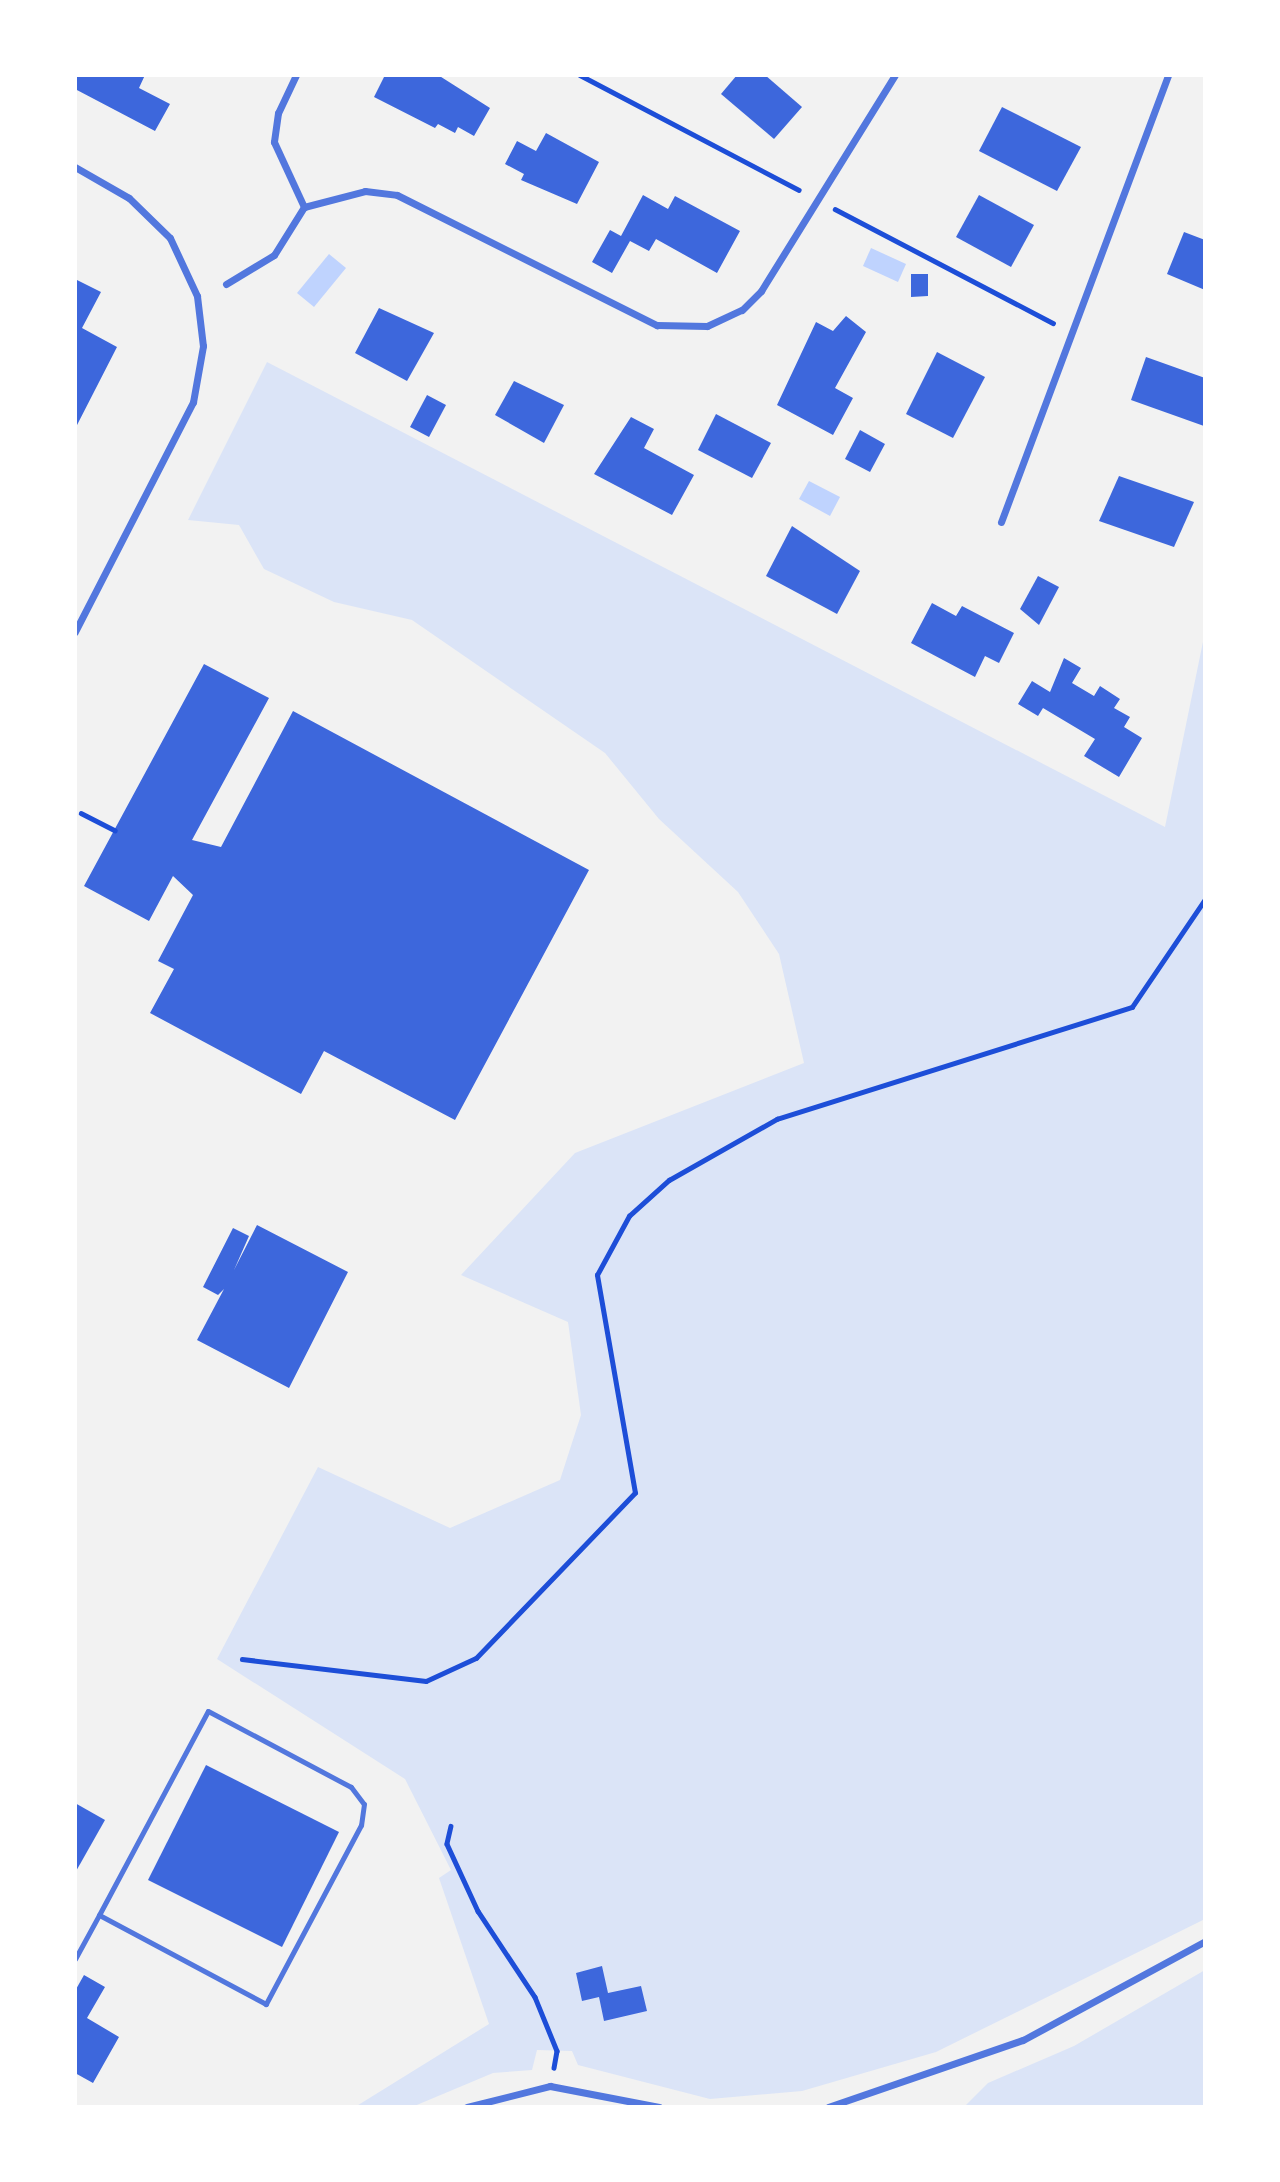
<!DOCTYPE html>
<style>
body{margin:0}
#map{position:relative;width:1280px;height:2182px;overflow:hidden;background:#f2f2f2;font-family:"Public Sans",sans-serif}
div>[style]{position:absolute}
.green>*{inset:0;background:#dbe4f7}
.water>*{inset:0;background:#bfd3fe}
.building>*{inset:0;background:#3d67dc}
.path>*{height:4.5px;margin:-2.25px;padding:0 2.25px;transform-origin:2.25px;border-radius:2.25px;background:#1d4ed8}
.service>*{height:5px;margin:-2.5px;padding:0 2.5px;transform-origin:2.5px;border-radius:2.5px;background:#5277de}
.minor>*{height:7px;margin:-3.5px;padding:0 3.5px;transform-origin:3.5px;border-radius:3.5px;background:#5277de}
span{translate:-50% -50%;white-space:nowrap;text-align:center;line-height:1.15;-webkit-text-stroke:6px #fff;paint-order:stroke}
.frame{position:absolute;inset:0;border:77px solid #fff;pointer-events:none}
</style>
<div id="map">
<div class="green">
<div style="clip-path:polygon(267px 362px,1165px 827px,1205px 632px,1205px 1919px,936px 2052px,802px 2091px,710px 2099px,578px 2065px,572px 2051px,537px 2050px,532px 2070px,493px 2073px,412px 2107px,355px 2107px,489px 2024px,439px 1878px,451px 1870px,405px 1779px,217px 1659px,318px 1467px,450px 1528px,560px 1480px,581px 1415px,568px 1322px,461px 1275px,575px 1153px,804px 1063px,779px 954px,738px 892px,659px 819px,605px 753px,412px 620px,334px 602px,264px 569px,239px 525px,188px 520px)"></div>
<div style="clip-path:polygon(1205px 1970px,1205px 2107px,964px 2107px,988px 2083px,1074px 2046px)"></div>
</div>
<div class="water">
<div style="clip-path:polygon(871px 248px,906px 264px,898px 282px,863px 266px)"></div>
<div style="clip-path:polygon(329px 254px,346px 268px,314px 307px,297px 293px)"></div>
<div style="clip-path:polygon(809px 481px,840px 497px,830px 516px,799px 499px)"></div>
</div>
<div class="building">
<div style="clip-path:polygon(75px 75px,145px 75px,139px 88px,170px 104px,155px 131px,75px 89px)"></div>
<div style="clip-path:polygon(385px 75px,438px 75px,490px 108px,474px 136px,458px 127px,455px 133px,438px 124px,435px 128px,374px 97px)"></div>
<div style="clip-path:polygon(737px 75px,765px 75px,802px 107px,774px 139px,721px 94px)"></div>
<div style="clip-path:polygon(1002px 107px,1081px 147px,1057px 191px,979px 151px)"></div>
<div style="clip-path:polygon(546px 133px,599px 162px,577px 204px,521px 180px,524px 174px,505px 164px,517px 141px,536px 151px)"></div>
<div style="clip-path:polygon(643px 195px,668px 209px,675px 196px,740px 231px,717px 273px,656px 239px,649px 251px,630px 241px,612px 273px,592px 262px,610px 230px,621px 236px)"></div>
<div style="clip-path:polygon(979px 195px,1034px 225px,1011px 267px,956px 237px)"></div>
<div style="clip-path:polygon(1184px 232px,1205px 240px,1205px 290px,1167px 274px)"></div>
<div style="clip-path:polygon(911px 274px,928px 274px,928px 296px,911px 297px)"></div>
<div style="clip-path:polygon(75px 279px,101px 292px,82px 328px,117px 347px,75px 429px)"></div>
<div style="clip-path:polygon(379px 308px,434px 333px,407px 381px,355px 353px)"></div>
<div style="clip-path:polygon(846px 316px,866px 332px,835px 388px,853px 398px,833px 435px,777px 405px,816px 322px,833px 331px)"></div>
<div style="clip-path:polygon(937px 352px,985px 377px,953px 438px,906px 414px)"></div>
<div style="clip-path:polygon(1146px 357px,1205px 378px,1204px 426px,1131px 400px)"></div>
<div style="clip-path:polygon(514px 381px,564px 405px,544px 443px,495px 415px)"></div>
<div style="clip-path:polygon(427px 395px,446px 405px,429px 437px,410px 427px)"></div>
<div style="clip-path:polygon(716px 414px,771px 443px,752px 478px,698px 450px)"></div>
<div style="clip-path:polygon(631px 417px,654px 429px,644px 448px,694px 475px,672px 515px,594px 474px)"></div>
<div style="clip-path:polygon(860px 430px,885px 444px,870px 472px,845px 459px)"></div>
<div style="clip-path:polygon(1119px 476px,1194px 502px,1174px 547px,1099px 521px)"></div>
<div style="clip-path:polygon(792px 526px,860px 571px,837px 614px,766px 576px)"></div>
<div style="clip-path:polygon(1038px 576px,1059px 587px,1039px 625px,1020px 609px)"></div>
<div style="clip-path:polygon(932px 603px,956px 616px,962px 606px,1014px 633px,999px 663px,985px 656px,975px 677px,911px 643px)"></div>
<div style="clip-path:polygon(1064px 658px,1081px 668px,1072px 683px,1094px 696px,1100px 686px,1120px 699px,1114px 708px,1130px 717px,1124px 727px,1142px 738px,1119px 777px,1084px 756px,1095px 739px,1043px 708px,1038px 716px,1018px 704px,1032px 681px,1050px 692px)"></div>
<div style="clip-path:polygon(204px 664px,269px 698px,192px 840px,221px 847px,293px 711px,589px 870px,455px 1120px,324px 1051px,301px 1094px,150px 1013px,174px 969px,158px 961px,193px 895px,173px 876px,149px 921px,84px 886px)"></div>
<div style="clip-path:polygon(257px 1225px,348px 1272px,289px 1388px,197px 1340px,224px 1289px,218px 1295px,203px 1287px,233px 1228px,249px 1236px,234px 1270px)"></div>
<div style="clip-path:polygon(206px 1765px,339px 1832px,282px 1947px,148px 1880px)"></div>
<div style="clip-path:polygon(75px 1803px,105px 1820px,75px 1873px)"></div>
<div style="clip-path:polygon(602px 1966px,608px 1993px,641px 1986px,647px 2011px,604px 2021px,599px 1997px,582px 2001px,576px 1973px)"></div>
<div style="clip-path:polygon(84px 1975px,105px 1987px,87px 2018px,119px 2037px,93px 2083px,75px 2073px,75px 1991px)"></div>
</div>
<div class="path">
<div style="left:580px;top:75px;width:247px;rotate:27.7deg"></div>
<div style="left:835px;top:209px;width:246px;rotate:27.6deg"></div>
<div style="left:81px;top:813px;width:38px;rotate:27deg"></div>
<div style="left:242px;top:1659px;width:185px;rotate:6.8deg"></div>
<div style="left:426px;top:1681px;width:55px;rotate:-24.7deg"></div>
<div style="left:476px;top:1658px;width:229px;rotate:-46.1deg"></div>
<div style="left:635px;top:1493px;width:221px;rotate:-99.9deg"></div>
<div style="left:597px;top:1275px;width:67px;rotate:-61.5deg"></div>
<div style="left:629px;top:1216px;width:54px;rotate:-42deg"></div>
<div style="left:669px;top:1180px;width:124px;rotate:-29.5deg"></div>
<div style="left:777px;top:1119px;width:372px;rotate:-17.5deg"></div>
<div style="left:1132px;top:1007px;width:130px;rotate:-55.9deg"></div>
<div style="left:451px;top:1826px;width:18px;rotate:103deg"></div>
<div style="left:447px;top:1844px;width:74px;rotate:65.2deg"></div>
<div style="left:478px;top:1911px;width:103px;rotate:56.5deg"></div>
<div style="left:535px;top:1997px;width:58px;rotate:67.8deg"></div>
<div style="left:557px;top:2051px;width:17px;rotate:100deg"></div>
</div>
<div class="service">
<div style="left:75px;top:1959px;width:50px;rotate:-61.4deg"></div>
<div style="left:99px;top:1915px;width:231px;rotate:-61.9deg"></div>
<div style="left:208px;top:1711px;width:162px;rotate:28deg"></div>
<div style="left:351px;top:1787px;width:21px;rotate:53deg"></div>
<div style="left:364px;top:1804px;width:21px;rotate:98deg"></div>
<div style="left:361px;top:1825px;width:203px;rotate:118deg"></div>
<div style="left:266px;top:2004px;width:189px;rotate:-151.9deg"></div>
</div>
<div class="minor">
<div style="left:296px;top:75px;width:42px;rotate:115.3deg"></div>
<div style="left:278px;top:113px;width:29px;rotate:98deg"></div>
<div style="left:274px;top:142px;width:72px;rotate:65.2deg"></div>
<div style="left:75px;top:167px;width:62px;rotate:29.9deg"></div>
<div style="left:129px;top:198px;width:57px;rotate:44.3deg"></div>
<div style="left:170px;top:238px;width:64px;rotate:65deg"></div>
<div style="left:197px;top:296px;width:50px;rotate:83.2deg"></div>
<div style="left:203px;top:346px;width:57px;rotate:100.1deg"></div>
<div style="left:193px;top:402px;width:259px;rotate:117.2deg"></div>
<div style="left:304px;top:207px;width:63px;rotate:-14.7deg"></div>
<div style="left:365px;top:191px;width:32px;rotate:7deg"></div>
<div style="left:397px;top:195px;width:291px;rotate:26.6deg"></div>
<div style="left:657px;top:325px;width:50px;rotate:1.1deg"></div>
<div style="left:707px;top:326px;width:38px;rotate:-25deg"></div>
<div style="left:742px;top:310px;width:27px;rotate:-45deg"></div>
<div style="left:761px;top:291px;width:254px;rotate:-58.2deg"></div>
<div style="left:226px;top:284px;width:56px;rotate:-31.1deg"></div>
<div style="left:274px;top:255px;width:57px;rotate:-58deg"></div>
<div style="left:1001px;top:522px;width:477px;rotate:-69.5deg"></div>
<div style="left:467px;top:2107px;width:86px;rotate:-14.2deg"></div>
<div style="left:550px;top:2086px;width:111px;rotate:10.9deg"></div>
<div style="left:828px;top:2107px;width:206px;rotate:-19deg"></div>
<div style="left:1023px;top:2040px;width:207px;rotate:-28.5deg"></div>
</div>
<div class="frame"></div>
</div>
